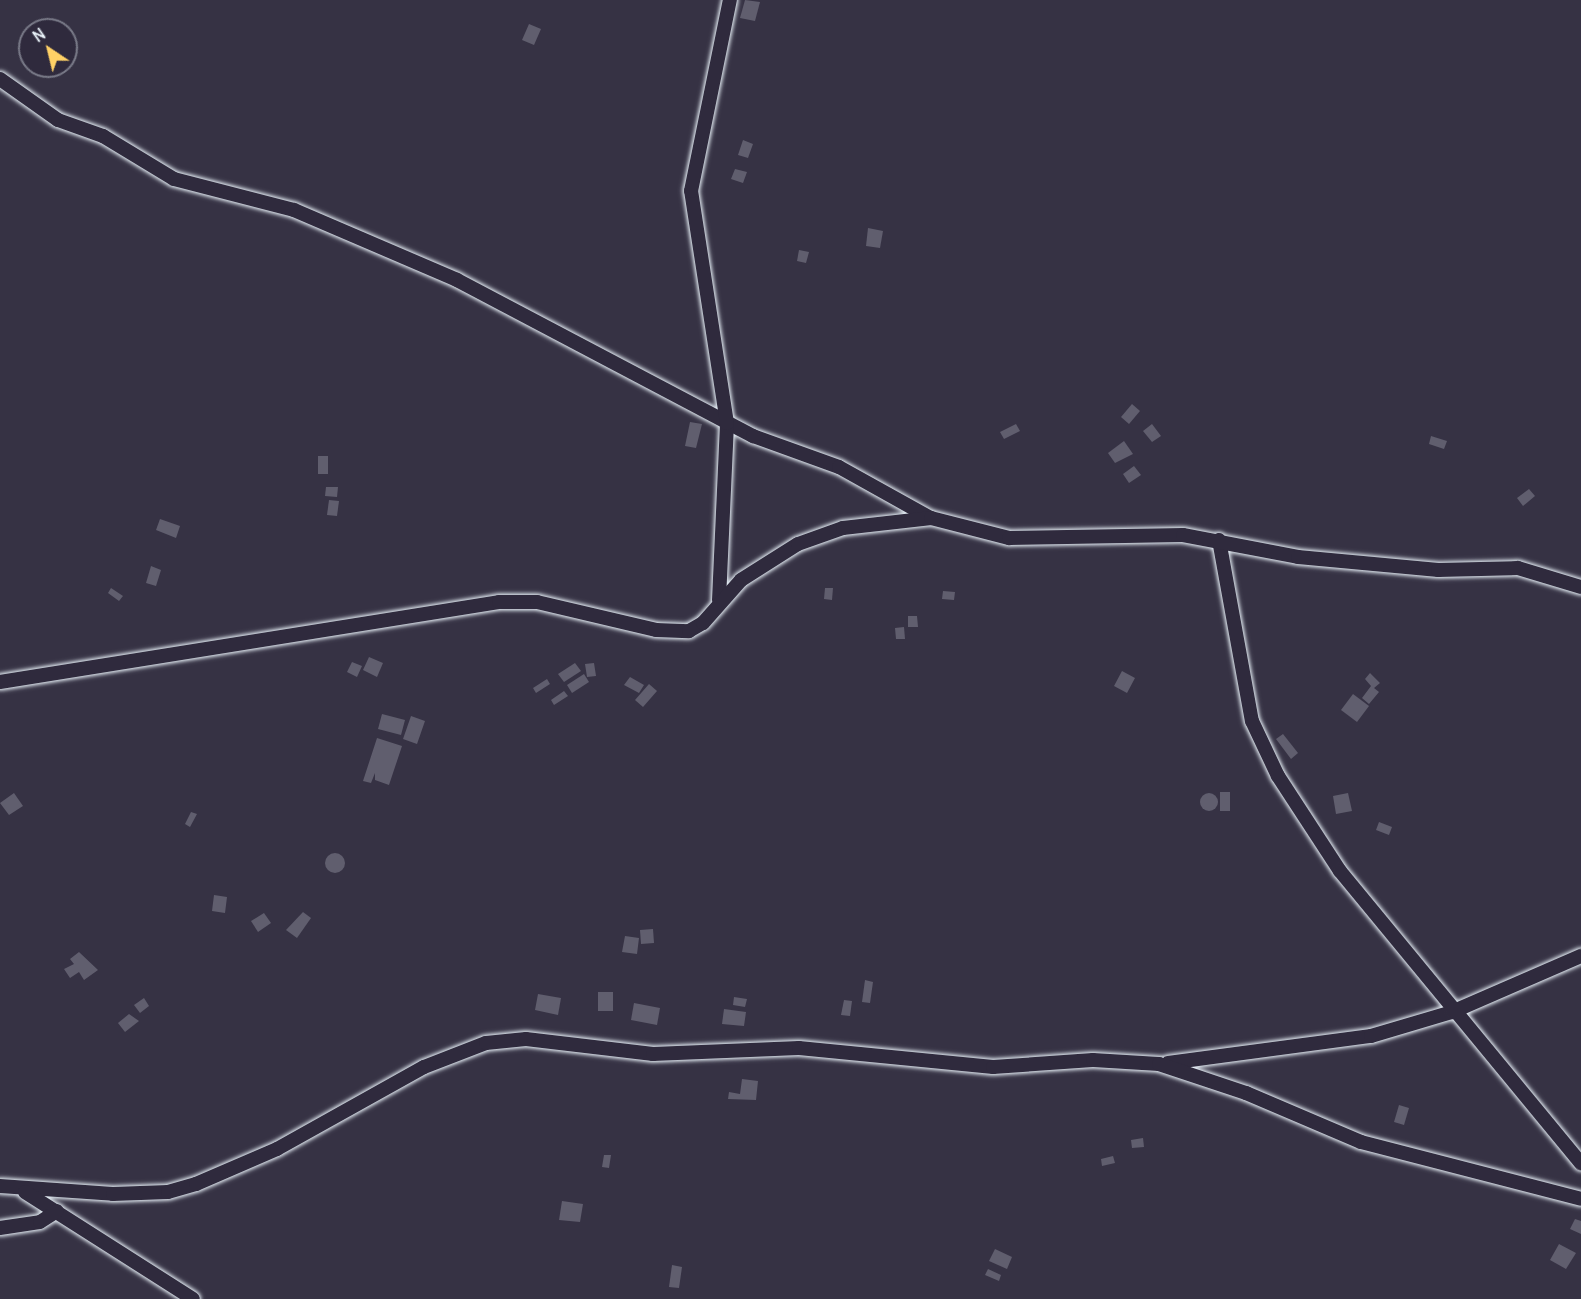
<!DOCTYPE html>
<style>
body{margin:0}
#map{position:relative;width:1581px;height:1299px;overflow:hidden;background:#363244;font-family:Delius,sans-serif}
div>[style]{position:absolute}
.building>*{inset:0;background:#605e6e}
.round{border-radius:50%}
.roads{filter:drop-shadow(0 0 2px #e8f1f8) drop-shadow(0 0 2px #e8f1f8)}
.minor>*{height:14px;margin:-7px;padding:0 7px;transform-origin:7px;border-radius:7px;background:#2f2a3d}
span{translate:-50% -50%;white-space:nowrap;text-align:center;line-height:1.15;-webkit-text-stroke:6px #2f2a3d;paint-order:stroke}
.north{position:absolute;left:18px;top:18px;width:60px;height:60px;box-sizing:border-box;background:#2f2a3d;border:2px solid #797a88;border-radius:50%;rotate:325deg;font-size:16px;font-weight:700;line-height:24px;text-align:center;color:#e8f1f8}
.north::after{content:'';display:block;margin:auto;width:21px;height:27px;background:#ffd166;clip-path:polygon(50% 0,100% 100%,50% 72%,0 100%)}
</style>
<div id="map">
<div class="building">
<div style="clip-path:polygon(745px 0,760px 2px,755px 21px,740px 18px)"></div>
<div style="clip-path:polygon(529px 24px,541px 29px,534px 45px,522px 40px)"></div>
<div style="clip-path:polygon(743px 140px,753px 144px,748px 158px,738px 155px)"></div>
<div style="clip-path:polygon(735px 169px,747px 172px,743px 183px,731px 179px)"></div>
<div style="clip-path:polygon(868px 228px,883px 231px,880px 248px,866px 246px)"></div>
<div style="clip-path:polygon(799px 250px,809px 252px,806px 263px,797px 261px)"></div>
<div style="clip-path:polygon(1132px 404px,1140px 411px,1129px 424px,1121px 417px)"></div>
<div style="clip-path:polygon(690px 422px,702px 424px,696px 448px,685px 446px)"></div>
<div style="clip-path:polygon(1016px 424px,1020px 431px,1004px 439px,1000px 432px)"></div>
<div style="clip-path:polygon(1152px 424px,1161px 436px,1152px 442px,1143px 431px)"></div>
<div style="clip-path:polygon(1431px 436px,1447px 441px,1444px 449px,1429px 444px)"></div>
<div style="clip-path:polygon(1124px 441px,1133px 454px,1115px 463px,1108px 453px)"></div>
<div style="clip-path:polygon(318px 456px,328px 456px,328px 474px,318px 474px)"></div>
<div style="clip-path:polygon(1134px 466px,1141px 475px,1129px 483px,1123px 474px)"></div>
<div style="clip-path:polygon(326px 487px,338px 487px,337px 497px,325px 496px)"></div>
<div style="clip-path:polygon(1529px 489px,1535px 496px,1523px 506px,1517px 498px)"></div>
<div style="clip-path:polygon(329px 500px,339px 501px,337px 516px,327px 515px)"></div>
<div style="clip-path:polygon(160px 519px,180px 526px,176px 538px,156px 530px)"></div>
<div style="clip-path:polygon(151px 566px,161px 570px,156px 586px,146px 583px)"></div>
<div style="clip-path:polygon(111px 588px,123px 596px,119px 601px,108px 593px)"></div>
<div style="clip-path:polygon(825px 588px,833px 588px,832px 600px,824px 599px)"></div>
<div style="clip-path:polygon(943px 591px,955px 592px,954px 600px,942px 599px)"></div>
<div style="clip-path:polygon(908px 616px,917px 616px,918px 627px,908px 627px)"></div>
<div style="clip-path:polygon(904px 627px,905px 639px,896px 639px,895px 628px)"></div>
<div style="clip-path:polygon(369px 657px,383px 663px,377px 677px,363px 670px)"></div>
<div style="clip-path:polygon(352px 662px,362px 666px,357px 677px,347px 672px)"></div>
<div style="clip-path:polygon(575px 663px,581px 671px,564px 682px,558px 674px)"></div>
<div style="clip-path:polygon(594px 663px,596px 676px,587px 677px,585px 664px)"></div>
<div style="clip-path:polygon(1122px 671px,1135px 678px,1127px 693px,1114px 686px)"></div>
<div style="clip-path:polygon(1370px 673px,1380px 683px,1374px 688px,1379px 692px,1369px 704px,1362px 698px,1371px 686px,1365px 679px)"></div>
<div style="clip-path:polygon(584px 674px,589px 682px,572px 693px,567px 685px)"></div>
<div style="clip-path:polygon(630px 677px,644px 685px,639px 693px,624px 685px)"></div>
<div style="clip-path:polygon(547px 679px,550px 684px,536px 693px,533px 688px)"></div>
<div style="clip-path:polygon(649px 684px,657px 691px,643px 707px,635px 700px)"></div>
<div style="clip-path:polygon(564px 691px,568px 696px,554px 705px,551px 700px)"></div>
<div style="clip-path:polygon(1353px 694px,1369px 706px,1357px 722px,1341px 710px)"></div>
<div style="clip-path:polygon(382px 714px,405px 720px,401px 735px,378px 729px)"></div>
<div style="clip-path:polygon(411px 716px,425px 721px,417px 744px,403px 739px)"></div>
<div style="clip-path:polygon(1283px 734px,1298px 753px,1291px 759px,1276px 739px)"></div>
<div style="clip-path:polygon(377px 738px,402px 746px,389px 785px,375px 780px,375px 773px,371px 783px,363px 781px)"></div>
<div style="clip-path:polygon(1220px 792px,1230px 792px,1230px 811px,1220px 811px)"></div>
<div class="round" style="left:1200px;top:793px;width:18px;height:18px"></div>
<div style="clip-path:polygon(14px 793px,23px 806px,9px 815px,0 803px)"></div>
<div style="clip-path:polygon(1348px 793px,1352px 811px,1336px 814px,1333px 796px)"></div>
<div style="clip-path:polygon(191px 812px,197px 814px,190px 827px,185px 824px)"></div>
<div style="clip-path:polygon(1379px 822px,1392px 827px,1389px 835px,1376px 830px)"></div>
<div class="round" style="left:325px;top:853px;width:20px;height:20px"></div>
<div style="clip-path:polygon(214px 895px,227px 897px,225px 913px,212px 911px)"></div>
<div style="clip-path:polygon(303px 912px,311px 918px,297px 938px,286px 930px)"></div>
<div style="clip-path:polygon(264px 913px,271px 923px,258px 932px,251px 921px)"></div>
<div style="clip-path:polygon(653px 929px,654px 943px,641px 944px,640px 930px)"></div>
<div style="clip-path:polygon(625px 936px,639px 938px,637px 954px,622px 952px)"></div>
<div style="clip-path:polygon(79px 952px,98px 970px,84px 980px,79px 972px,70px 978px,64px 969px,74px 964px,70px 959px)"></div>
<div style="clip-path:polygon(865px 980px,873px 982px,870px 1003px,862px 1002px)"></div>
<div style="clip-path:polygon(598px 992px,613px 992px,613px 1011px,598px 1011px)"></div>
<div style="clip-path:polygon(538px 994px,561px 998px,558px 1015px,535px 1010px)"></div>
<div style="clip-path:polygon(734px 997px,747px 999px,745px 1007px,733px 1005px)"></div>
<div style="clip-path:polygon(144px 998px,149px 1006px,140px 1013px,134px 1005px)"></div>
<div style="clip-path:polygon(844px 1000px,852px 1001px,850px 1016px,841px 1015px)"></div>
<div style="clip-path:polygon(634px 1003px,660px 1008px,657px 1025px,631px 1020px)"></div>
<div style="clip-path:polygon(724px 1009px,746px 1012px,744px 1026px,722px 1024px)"></div>
<div style="clip-path:polygon(129px 1014px,139px 1021px,125px 1032px,118px 1023px)"></div>
<div style="clip-path:polygon(742px 1079px,758px 1081px,756px 1100px,728px 1099px,729px 1092px,740px 1094px)"></div>
<div style="clip-path:polygon(1399px 1105px,1409px 1108px,1404px 1125px,1394px 1122px)"></div>
<div style="clip-path:polygon(1143px 1138px,1144px 1147px,1132px 1148px,1131px 1140px)"></div>
<div style="clip-path:polygon(604px 1155px,611px 1155px,609px 1168px,602px 1167px)"></div>
<div style="clip-path:polygon(1113px 1156px,1115px 1163px,1102px 1166px,1101px 1159px)"></div>
<div style="clip-path:polygon(562px 1201px,583px 1204px,580px 1222px,559px 1220px)"></div>
<div style="clip-path:polygon(1575px 1219px,1581px 1221px,1581px 1234px,1570px 1229px)"></div>
<div style="clip-path:polygon(1559px 1244px,1576px 1253px,1566px 1269px,1550px 1260px)"></div>
<div style="clip-path:polygon(995px 1249px,1012px 1257px,1007px 1269px,989px 1261px)"></div>
<div style="clip-path:polygon(672px 1265px,682px 1267px,679px 1288px,669px 1287px)"></div>
<div style="clip-path:polygon(988px 1269px,1001px 1275px,999px 1281px,985px 1275px)"></div>
</div>
<div class="roads">
<div class="minor">
<div style="left:0;top:79px;width:71px;rotate:35.3deg"></div>
<div style="left:58px;top:120px;width:48px;rotate:19.6deg"></div>
<div style="left:103px;top:136px;width:83px;rotate:31.2deg"></div>
<div style="left:174px;top:179px;width:124px;rotate:14.5deg"></div>
<div style="left:294px;top:210px;width:177px;rotate:23.2deg"></div>
<div style="left:457px;top:280px;width:335px;rotate:27.8deg"></div>
<div style="left:753px;top:436px;width:91px;rotate:19.8deg"></div>
<div style="left:839px;top:467px;width:103px;rotate:29.1deg"></div>
<div style="left:1219px;top:540px;width:184px;rotate:79.7deg"></div>
<div style="left:1252px;top:721px;width:61px;rotate:64.7deg"></div>
<div style="left:1278px;top:776px;width:113px;rotate:56.9deg"></div>
<div style="left:1340px;top:871px;width:379px;rotate:50.5deg"></div>
<div style="left:719px;top:600px;width:177px;rotate:-87.4deg"></div>
<div style="left:727px;top:423px;width:235px;rotate:-98.8deg"></div>
<div style="left:691px;top:191px;width:195px;rotate:-78.5deg"></div>
<div style="left:0;top:682px;width:505px;rotate:-9.11deg"></div>
<div style="left:499px;top:602px;width:38px"></div>
<div style="left:537px;top:602px;width:122px;rotate:13.2deg"></div>
<div style="left:656px;top:630px;width:33px;rotate:2deg"></div>
<div style="left:689px;top:631px;width:16px;rotate:-30deg"></div>
<div style="left:703px;top:623px;width:57px;rotate:-48.5deg"></div>
<div style="left:741px;top:580px;width:67px;rotate:-32.3deg"></div>
<div style="left:798px;top:544px;width:48px;rotate:-19.6deg"></div>
<div style="left:843px;top:528px;width:89px;rotate:-6.5deg"></div>
<div style="left:931px;top:518px;width:81px;rotate:14.4deg"></div>
<div style="left:1009px;top:538px;width:174px;rotate:-1deg"></div>
<div style="left:1183px;top:535px;width:117px;rotate:10.8deg"></div>
<div style="left:1298px;top:557px;width:141px;rotate:5.3deg"></div>
<div style="left:1438px;top:570px;width:80px;rotate:-1.4deg"></div>
<div style="left:1518px;top:568px;width:66px;rotate:16.8deg"></div>
<div style="left:1168px;top:1063px;width:205px;rotate:-7.6deg"></div>
<div style="left:1371px;top:1036px;width:84px;rotate:-16.5deg"></div>
<div style="left:1452px;top:1012px;width:141px;rotate:-23.5deg"></div>
<div style="left:0;top:1186px;width:113px;rotate:4deg"></div>
<div style="left:113px;top:1194px;width:55px;rotate:-2.1deg"></div>
<div style="left:168px;top:1192px;width:29px;rotate:-16deg"></div>
<div style="left:196px;top:1184px;width:88px;rotate:-23.4deg"></div>
<div style="left:277px;top:1149px;width:168px;rotate:-29.2deg"></div>
<div style="left:424px;top:1067px;width:66px;rotate:-21.2deg"></div>
<div style="left:486px;top:1043px;width:40px;rotate:-5.7deg"></div>
<div style="left:526px;top:1039px;width:128px;rotate:6.7deg"></div>
<div style="left:653px;top:1054px;width:146px;rotate:-2.4deg"></div>
<div style="left:799px;top:1048px;width:195px;rotate:5.6deg"></div>
<div style="left:993px;top:1067px;width:100px;rotate:-4deg"></div>
<div style="left:1093px;top:1060px;width:66px;rotate:3.5deg"></div>
<div style="left:1159px;top:1064px;width:92px;rotate:18.4deg"></div>
<div style="left:1246px;top:1093px;width:125px;rotate:23.1deg"></div>
<div style="left:1361px;top:1142px;width:227px;rotate:14.5deg"></div>
<div style="left:25px;top:1192px;width:199px;rotate:32.5deg"></div>
<div style="left:0;top:1228px;width:40px;rotate:-8.5deg"></div>
<div style="left:40px;top:1222px;width:20px;rotate:-33deg"></div>
</div>
</div>
<div class="north">N</div>
</div>
